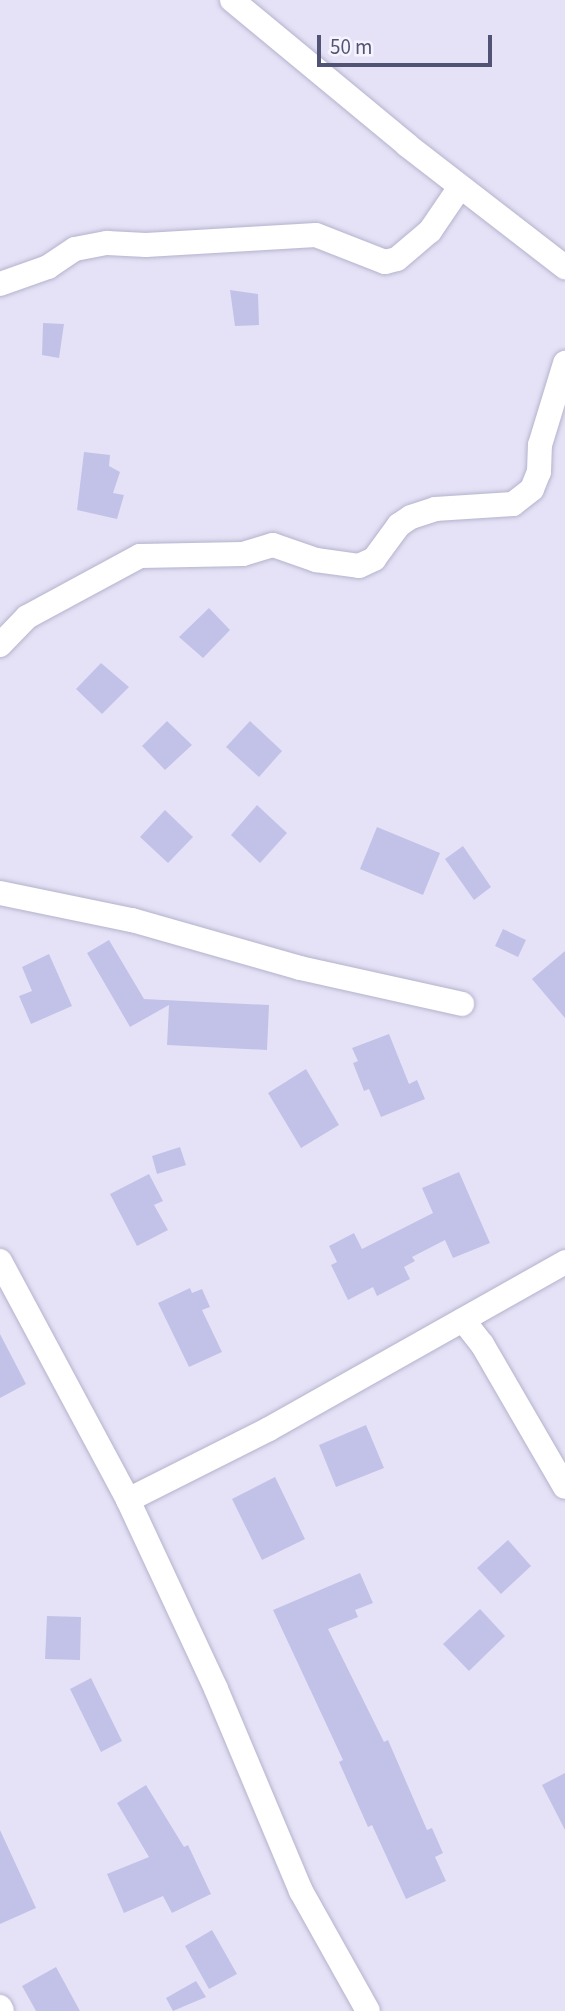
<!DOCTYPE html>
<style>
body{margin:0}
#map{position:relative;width:565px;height:2011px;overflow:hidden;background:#f0edfb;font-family:"Source Sans 3",sans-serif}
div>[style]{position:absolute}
.residential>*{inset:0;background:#e5e2f7}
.building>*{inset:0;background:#c2c2e8}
.roads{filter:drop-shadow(0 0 2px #b4b3cc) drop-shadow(0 0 2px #b4b3cc)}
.street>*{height:24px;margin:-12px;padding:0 12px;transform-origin:12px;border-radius:12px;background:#fff}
span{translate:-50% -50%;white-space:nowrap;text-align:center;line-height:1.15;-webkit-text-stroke:5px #f5f3fd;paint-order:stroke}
.scale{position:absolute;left:317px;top:35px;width:175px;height:32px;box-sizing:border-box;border:4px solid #515374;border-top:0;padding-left:9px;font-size:21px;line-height:24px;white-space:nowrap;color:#515374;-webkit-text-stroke:5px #f5f3fd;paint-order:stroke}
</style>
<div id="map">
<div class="residential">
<div style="clip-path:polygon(0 0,565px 0,565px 2011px,0 2011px)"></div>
</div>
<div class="building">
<div style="clip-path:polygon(230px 290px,258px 294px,259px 325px,235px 326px)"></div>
<div style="clip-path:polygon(43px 323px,64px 324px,59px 358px,42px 355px)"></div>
<div style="clip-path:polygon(84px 452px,110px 455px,109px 466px,120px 472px,113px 493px,124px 495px,117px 519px,77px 510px)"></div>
<div style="clip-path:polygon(209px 608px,230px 630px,203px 658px,179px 637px)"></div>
<div style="clip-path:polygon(101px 663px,129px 687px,102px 714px,76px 689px)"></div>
<div style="clip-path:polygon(167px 721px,192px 745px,165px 770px,142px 746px)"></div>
<div style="clip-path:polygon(250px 721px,282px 751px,259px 777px,226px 747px)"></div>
<div style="clip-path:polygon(257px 805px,287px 833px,260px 863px,231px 835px)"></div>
<div style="clip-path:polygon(165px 810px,193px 837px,168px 863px,140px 837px)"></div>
<div style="clip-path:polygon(377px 827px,440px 853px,423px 895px,360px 869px)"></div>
<div style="clip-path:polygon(463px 846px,491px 887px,474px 900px,445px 859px)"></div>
<div style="clip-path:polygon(503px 929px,526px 940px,518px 957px,495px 946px)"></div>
<div style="clip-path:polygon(109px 940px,144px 999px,269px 1005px,267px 1050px,167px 1045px,169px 1005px,130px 1027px,87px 953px)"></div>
<div style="clip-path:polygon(565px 951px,565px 1018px,532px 979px)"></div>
<div style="clip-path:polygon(49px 954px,72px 1006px,31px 1024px,19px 996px,32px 991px,22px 967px)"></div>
<div style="clip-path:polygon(389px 1034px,409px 1084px,417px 1080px,425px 1099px,381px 1117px,369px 1089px,364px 1091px,353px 1063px,358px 1061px,352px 1048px)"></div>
<div style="clip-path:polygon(306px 1069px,339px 1125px,301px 1148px,268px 1093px)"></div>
<div style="clip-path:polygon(180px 1147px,186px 1165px,157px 1174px,152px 1156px)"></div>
<div style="clip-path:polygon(459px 1172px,490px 1243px,453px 1258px,445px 1240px,412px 1257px,415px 1261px,404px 1267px,410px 1279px,377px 1296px,373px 1287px,348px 1300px,331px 1265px,337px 1262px,329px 1246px,354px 1233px,362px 1249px,433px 1213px,422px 1188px)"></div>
<div style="clip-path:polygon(149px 1174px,163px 1201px,154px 1205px,168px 1230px,137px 1246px,110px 1194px)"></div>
<div style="clip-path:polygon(190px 1288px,192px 1293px,202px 1289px,210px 1307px,202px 1310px,222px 1352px,189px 1367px,158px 1303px)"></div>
<div style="clip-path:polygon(0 1334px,26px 1384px,0 1398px)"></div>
<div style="clip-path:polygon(366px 1425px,384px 1468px,336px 1487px,319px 1445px)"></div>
<div style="clip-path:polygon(275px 1477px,305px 1539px,262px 1560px,232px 1499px)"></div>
<div style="clip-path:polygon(508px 1540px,531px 1566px,501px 1594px,477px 1568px)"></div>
<div style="clip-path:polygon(360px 1573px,373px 1603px,355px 1610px,358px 1617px,328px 1629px,384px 1742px,388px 1740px,427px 1830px,432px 1828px,443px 1853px,435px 1857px,446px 1881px,406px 1899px,372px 1825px,368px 1827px,339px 1762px,343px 1760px,273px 1610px)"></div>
<div style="clip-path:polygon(480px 1609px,505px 1636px,469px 1671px,443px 1644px)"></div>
<div style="clip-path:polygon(47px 1616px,81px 1617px,80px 1660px,45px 1659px)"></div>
<div style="clip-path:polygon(91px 1678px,122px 1741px,101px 1752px,70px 1689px)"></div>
<div style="clip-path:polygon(565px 1773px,565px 1830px,542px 1785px)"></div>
<div style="clip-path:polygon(146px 1785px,184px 1847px,188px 1845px,211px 1894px,172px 1913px,163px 1896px,124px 1913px,107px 1874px,149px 1857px,117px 1803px)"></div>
<div style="clip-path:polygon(0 1830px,36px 1908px,0 1924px)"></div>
<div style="clip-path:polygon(212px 1930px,237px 1974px,209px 1989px,185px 1946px)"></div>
<div style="clip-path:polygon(56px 1967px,80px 2011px,36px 2011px,22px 1986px)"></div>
<div style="clip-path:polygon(196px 1981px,206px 1997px,173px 2011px,166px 1998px)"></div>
</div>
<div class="roads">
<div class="street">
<div style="left:232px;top:0;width:227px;rotate:39.6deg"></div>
<div style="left:407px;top:145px;width:200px;rotate:37.7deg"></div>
<div style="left:0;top:284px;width:51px;rotate:-19.5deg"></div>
<div style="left:48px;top:267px;width:32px;rotate:-34deg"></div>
<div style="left:75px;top:249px;width:33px;rotate:-11deg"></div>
<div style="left:107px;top:243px;width:39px;rotate:3deg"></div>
<div style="left:146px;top:245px;width:170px;rotate:-3.4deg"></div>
<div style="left:316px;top:235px;width:74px;rotate:21.4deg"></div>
<div style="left:385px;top:262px;width:12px;rotate:-14deg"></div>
<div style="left:397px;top:259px;width:43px;rotate:-40.3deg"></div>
<div style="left:430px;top:231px;width:53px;rotate:-55.7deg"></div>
<div style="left:0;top:645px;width:39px;rotate:-46deg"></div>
<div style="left:27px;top:617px;width:128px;rotate:-28.4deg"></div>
<div style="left:140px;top:556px;width:103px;rotate:-1.1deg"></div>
<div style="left:243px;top:554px;width:31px;rotate:-17deg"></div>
<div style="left:273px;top:545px;width:46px;rotate:19.2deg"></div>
<div style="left:316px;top:560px;width:43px;rotate:7.9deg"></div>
<div style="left:359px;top:566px;width:17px;rotate:-25deg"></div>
<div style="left:374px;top:559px;width:42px;rotate:-53.7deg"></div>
<div style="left:399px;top:525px;width:14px;rotate:-34deg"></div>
<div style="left:411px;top:517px;width:25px;rotate:-18deg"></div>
<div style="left:435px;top:509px;width:78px;rotate:-3.7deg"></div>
<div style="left:513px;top:504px;width:24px;rotate:-38deg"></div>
<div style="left:532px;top:489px;width:18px;rotate:-68deg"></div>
<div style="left:539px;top:472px;width:27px;rotate:-88deg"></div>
<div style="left:540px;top:445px;width:86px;rotate:-73deg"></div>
<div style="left:0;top:893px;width:135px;rotate:11.6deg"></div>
<div style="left:132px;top:920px;width:175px;rotate:15.9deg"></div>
<div style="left:300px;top:968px;width:166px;rotate:12.5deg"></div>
<div style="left:0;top:1261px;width:271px;rotate:61.8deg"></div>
<div style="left:128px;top:1500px;width:208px;rotate:65deg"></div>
<div style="left:216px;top:1689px;width:219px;rotate:67.2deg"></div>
<div style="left:301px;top:1891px;width:137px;rotate:60.8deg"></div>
<div style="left:463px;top:1320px;width:31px;rotate:52deg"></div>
<div style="left:482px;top:1344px;width:165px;rotate:59.9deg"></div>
<div style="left:128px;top:1500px;width:158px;rotate:-26.7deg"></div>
<div style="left:269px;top:1429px;width:340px;rotate:-29.4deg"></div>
<div style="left:0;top:2007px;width:4px;rotate:63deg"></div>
</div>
</div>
<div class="scale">50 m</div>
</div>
